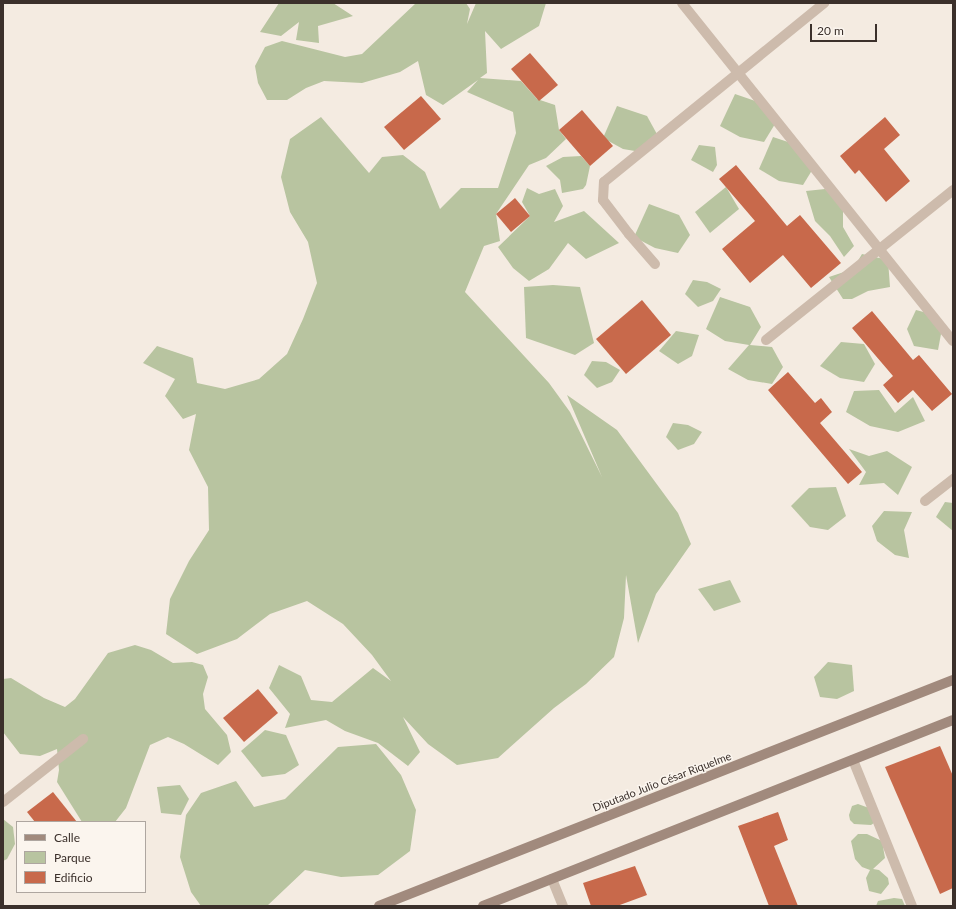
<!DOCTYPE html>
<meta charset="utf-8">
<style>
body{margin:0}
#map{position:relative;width:956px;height:909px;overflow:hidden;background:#f4ebe1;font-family:Lato,sans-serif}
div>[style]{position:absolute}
.green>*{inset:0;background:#b8c4a0}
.building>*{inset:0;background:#c8694b}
.street>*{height:10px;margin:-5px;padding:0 5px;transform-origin:5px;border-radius:5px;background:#cdbbac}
.secondary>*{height:10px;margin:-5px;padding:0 5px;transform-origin:5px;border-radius:5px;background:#a18a7d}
span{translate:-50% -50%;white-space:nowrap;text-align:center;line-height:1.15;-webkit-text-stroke:3px #fbf5ee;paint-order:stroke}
.street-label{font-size:11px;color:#3b302b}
.frame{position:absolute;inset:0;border:4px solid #3b302b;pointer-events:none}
.legend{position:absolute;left:16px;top:821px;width:130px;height:72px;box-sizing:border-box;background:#fbf5ee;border:1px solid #aea6a0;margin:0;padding:5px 7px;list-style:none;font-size:12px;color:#3b302b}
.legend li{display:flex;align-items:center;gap:8px;height:20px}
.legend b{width:20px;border:1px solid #aea6a0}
.scale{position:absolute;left:810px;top:24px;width:67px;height:18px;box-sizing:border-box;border:2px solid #3b302b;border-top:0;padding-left:5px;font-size:12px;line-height:14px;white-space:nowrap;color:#3b302b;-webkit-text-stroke:3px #fbf5ee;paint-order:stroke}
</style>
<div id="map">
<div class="green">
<div style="clip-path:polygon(279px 3px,333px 3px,353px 16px,318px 26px,319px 43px,296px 40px,299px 22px,281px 36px,260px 32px)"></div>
<div style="clip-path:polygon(416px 3px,466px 3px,470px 9px,467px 24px,476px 3px,546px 3px,539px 26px,501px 49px,485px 31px,487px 73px,480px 78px,521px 81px,537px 99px,555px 105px,559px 130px,566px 139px,546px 158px,529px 165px,496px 214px,500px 241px,484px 246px,465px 292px,549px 383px,570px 412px,602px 477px,567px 395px,617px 430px,678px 513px,691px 544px,656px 594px,638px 643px,626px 575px,624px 618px,614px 657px,586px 684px,554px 708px,498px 758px,457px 765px,428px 744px,403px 717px,420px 752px,408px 766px,378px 743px,345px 731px,326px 720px,285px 728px,290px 714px,269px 688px,279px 665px,301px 676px,311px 700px,332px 702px,373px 668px,391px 681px,372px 655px,343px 624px,307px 601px,270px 614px,237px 639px,197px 654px,166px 634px,170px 599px,189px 561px,209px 530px,208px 487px,189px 450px,196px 414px,183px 419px,165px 396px,175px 379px,143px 363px,157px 346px,193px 358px,197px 383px,225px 389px,259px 379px,287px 354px,303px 319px,317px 283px,308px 242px,290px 212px,281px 177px,290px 139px,321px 117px,369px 173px,382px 157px,403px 155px,425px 172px,440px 209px,461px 188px,498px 188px,516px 133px,513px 112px,467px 92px,478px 80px,443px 105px,426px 95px,418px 61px,400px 72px,362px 83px,324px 81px,306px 88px,287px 100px,267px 100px,258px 83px,255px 66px,265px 47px,282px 41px,345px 57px,362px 54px)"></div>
<div style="clip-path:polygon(735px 94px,764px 104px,775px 124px,764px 142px,740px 137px,720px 126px)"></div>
<div style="clip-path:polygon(617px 106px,647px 116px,658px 136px,647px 153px,623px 149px,603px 138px)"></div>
<div style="clip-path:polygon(773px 137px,803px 147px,814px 167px,803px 185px,779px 181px,759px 169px)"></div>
<div style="clip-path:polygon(699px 145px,715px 147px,717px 165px,713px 172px,691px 160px)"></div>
<div style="clip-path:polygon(581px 156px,590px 166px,586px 185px,583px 189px,562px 193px,560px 180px,546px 166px,563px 157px)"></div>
<div style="clip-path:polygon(726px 187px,739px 209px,710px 233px,695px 212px)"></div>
<div style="clip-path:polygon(527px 188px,539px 194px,555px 189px,563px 206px,554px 222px,584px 211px,619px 243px,586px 259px,568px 243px,549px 269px,529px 281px,513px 268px,498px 247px,530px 216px,522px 202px)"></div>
<div style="clip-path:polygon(825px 189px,843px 204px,843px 227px,854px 246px,844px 257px,830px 236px,815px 221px,806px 191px)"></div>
<div style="clip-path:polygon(649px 204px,679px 215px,690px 235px,678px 253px,655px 248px,634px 237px)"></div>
<div style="clip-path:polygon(862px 254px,888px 260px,890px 287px,868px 291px,852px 299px,843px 299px,829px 277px,853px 269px)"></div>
<div style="clip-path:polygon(693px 280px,707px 282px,721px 289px,713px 301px,698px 307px,685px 294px)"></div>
<div style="clip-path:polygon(553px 285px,580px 287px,594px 343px,575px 355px,526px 338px,524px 287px)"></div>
<div style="clip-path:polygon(720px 297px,750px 307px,761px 327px,750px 345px,772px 347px,783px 367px,772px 384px,748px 380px,728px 369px,749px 345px,725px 341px,706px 329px)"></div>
<div style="clip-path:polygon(916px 310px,931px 314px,938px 322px,941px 334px,938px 350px,914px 346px,907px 329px)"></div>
<div style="clip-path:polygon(676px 331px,699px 335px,692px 356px,678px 364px,659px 351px)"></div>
<div style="clip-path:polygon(841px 342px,864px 344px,875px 364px,864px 382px,840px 378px,820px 366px)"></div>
<div style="clip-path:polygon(592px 361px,606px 362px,620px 370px,612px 382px,597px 388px,584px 375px)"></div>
<div style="clip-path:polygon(879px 390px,895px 413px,913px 397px,925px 421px,898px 432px,870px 426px,846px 412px,854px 391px)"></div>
<div style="clip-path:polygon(673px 423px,688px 425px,702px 432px,694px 444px,678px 450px,666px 437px)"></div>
<div style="clip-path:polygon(849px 449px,869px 456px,887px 451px,912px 467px,898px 495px,884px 483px,859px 485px,866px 472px)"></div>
<div style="clip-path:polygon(836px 487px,846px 516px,828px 530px,810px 527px,791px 506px,809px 488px)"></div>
<div style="clip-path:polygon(945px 502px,953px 503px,953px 531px,936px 517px)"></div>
<div style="clip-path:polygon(884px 511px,912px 512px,904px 530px,909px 558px,895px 555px,877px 541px,872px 526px)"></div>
<div style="clip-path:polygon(730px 580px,741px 602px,714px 611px,698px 589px)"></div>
<div style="clip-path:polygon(135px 645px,151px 650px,173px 663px,192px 662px,203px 665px,208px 677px,203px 694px,205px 709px,227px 735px,231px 752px,218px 765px,184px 744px,168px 737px,150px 745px,126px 808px,115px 822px,82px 822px,57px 782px,59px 770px,57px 749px,40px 756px,20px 754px,3px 732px,3px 679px,11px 678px,44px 698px,65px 707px,75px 699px,108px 653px)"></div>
<div style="clip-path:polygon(828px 662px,852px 665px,854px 691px,837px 699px,820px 697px,814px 677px)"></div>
<div style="clip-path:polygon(265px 730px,286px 735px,299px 765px,285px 774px,262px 777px,241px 751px)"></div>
<div style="clip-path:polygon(376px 744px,401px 775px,416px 810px,410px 851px,378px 875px,341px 877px,305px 870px,267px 906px,201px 906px,191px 892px,180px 857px,186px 815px,201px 793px,236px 781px,254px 807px,285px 799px,338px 747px)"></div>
<div style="clip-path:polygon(180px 785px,189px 799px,181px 815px,161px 813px,157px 787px)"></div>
<div style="clip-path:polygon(858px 804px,869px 808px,874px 823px,871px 825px,854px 824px,850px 820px,849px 815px,852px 806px)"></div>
<div style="clip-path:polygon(3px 819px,13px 827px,15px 844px,7px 859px,3px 861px)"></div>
<div style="clip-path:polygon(858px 834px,867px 834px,882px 841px,885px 858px,873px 869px,879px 870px,888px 878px,889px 884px,881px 894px,869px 891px,866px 878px,870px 870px,862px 867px,855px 859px,851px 841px)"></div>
<div style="clip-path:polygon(894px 898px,902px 899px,905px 906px,876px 906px,878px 901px)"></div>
</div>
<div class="building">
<div style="clip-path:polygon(530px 53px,558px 85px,539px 101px,511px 69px)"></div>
<div style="clip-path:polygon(421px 96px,441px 119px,404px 150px,384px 127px)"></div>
<div style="clip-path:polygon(582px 110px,613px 146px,590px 166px,559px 130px)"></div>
<div style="clip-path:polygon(885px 117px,900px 135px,884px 149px,910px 181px,886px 202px,859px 170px,855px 174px,840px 156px)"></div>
<div style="clip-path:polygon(736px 165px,787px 226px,800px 215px,841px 263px,811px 288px,783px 255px,750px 283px,722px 249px,755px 221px,719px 179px)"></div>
<div style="clip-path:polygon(515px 198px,530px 216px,511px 232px,496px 214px)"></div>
<div style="clip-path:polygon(642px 300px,671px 335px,626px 374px,596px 339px)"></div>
<div style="clip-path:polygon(872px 311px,913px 360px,919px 355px,952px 394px,932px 411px,913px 390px,898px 403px,883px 385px,893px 376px,852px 328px)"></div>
<div style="clip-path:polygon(788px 372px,815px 403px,821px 398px,832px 412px,820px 423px,862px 472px,848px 484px,768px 390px)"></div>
<div style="clip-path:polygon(258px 689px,278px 713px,244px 742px,223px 718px)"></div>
<div style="clip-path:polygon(940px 746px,953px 776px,953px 888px,940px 894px,885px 767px)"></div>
<div style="clip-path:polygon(53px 792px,77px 822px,35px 822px,27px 812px)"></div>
<div style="clip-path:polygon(778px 812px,788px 840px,774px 846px,798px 906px,769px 906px,738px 826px)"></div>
<div style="clip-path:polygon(635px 866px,647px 895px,617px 906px,591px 906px,583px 883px)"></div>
</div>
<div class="street">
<div style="left:682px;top:3px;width:433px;rotate:51.3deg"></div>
<div style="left:655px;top:264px;width:40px;rotate:-131deg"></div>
<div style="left:629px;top:234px;width:43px;rotate:-127.4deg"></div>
<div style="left:603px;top:200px;width:18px;rotate:-87deg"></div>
<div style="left:604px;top:182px;width:284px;rotate:-39.1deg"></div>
<div style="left:766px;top:340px;width:240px;rotate:-38.7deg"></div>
<div style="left:925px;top:501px;width:36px;rotate:-38deg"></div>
<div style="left:853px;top:760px;width:157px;rotate:68deg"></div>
<div style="left:3px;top:802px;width:102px;rotate:-38.2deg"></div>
<div style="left:552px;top:879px;width:29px;rotate:68deg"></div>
</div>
<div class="secondary">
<div style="left:379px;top:906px;width:617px;rotate:-21.49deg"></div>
<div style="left:483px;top:906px;width:505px;rotate:-21.59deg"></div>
</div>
<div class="street-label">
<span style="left:662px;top:782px;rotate:-21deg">Diputado Julio César Riquelme</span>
</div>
<div class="frame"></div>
<ul class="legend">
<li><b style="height:5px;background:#a18a7d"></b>Calle</li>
<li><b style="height:11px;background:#b8c4a0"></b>Parque</li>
<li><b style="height:11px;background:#c8694b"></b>Edificio</li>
</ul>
<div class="scale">20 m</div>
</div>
